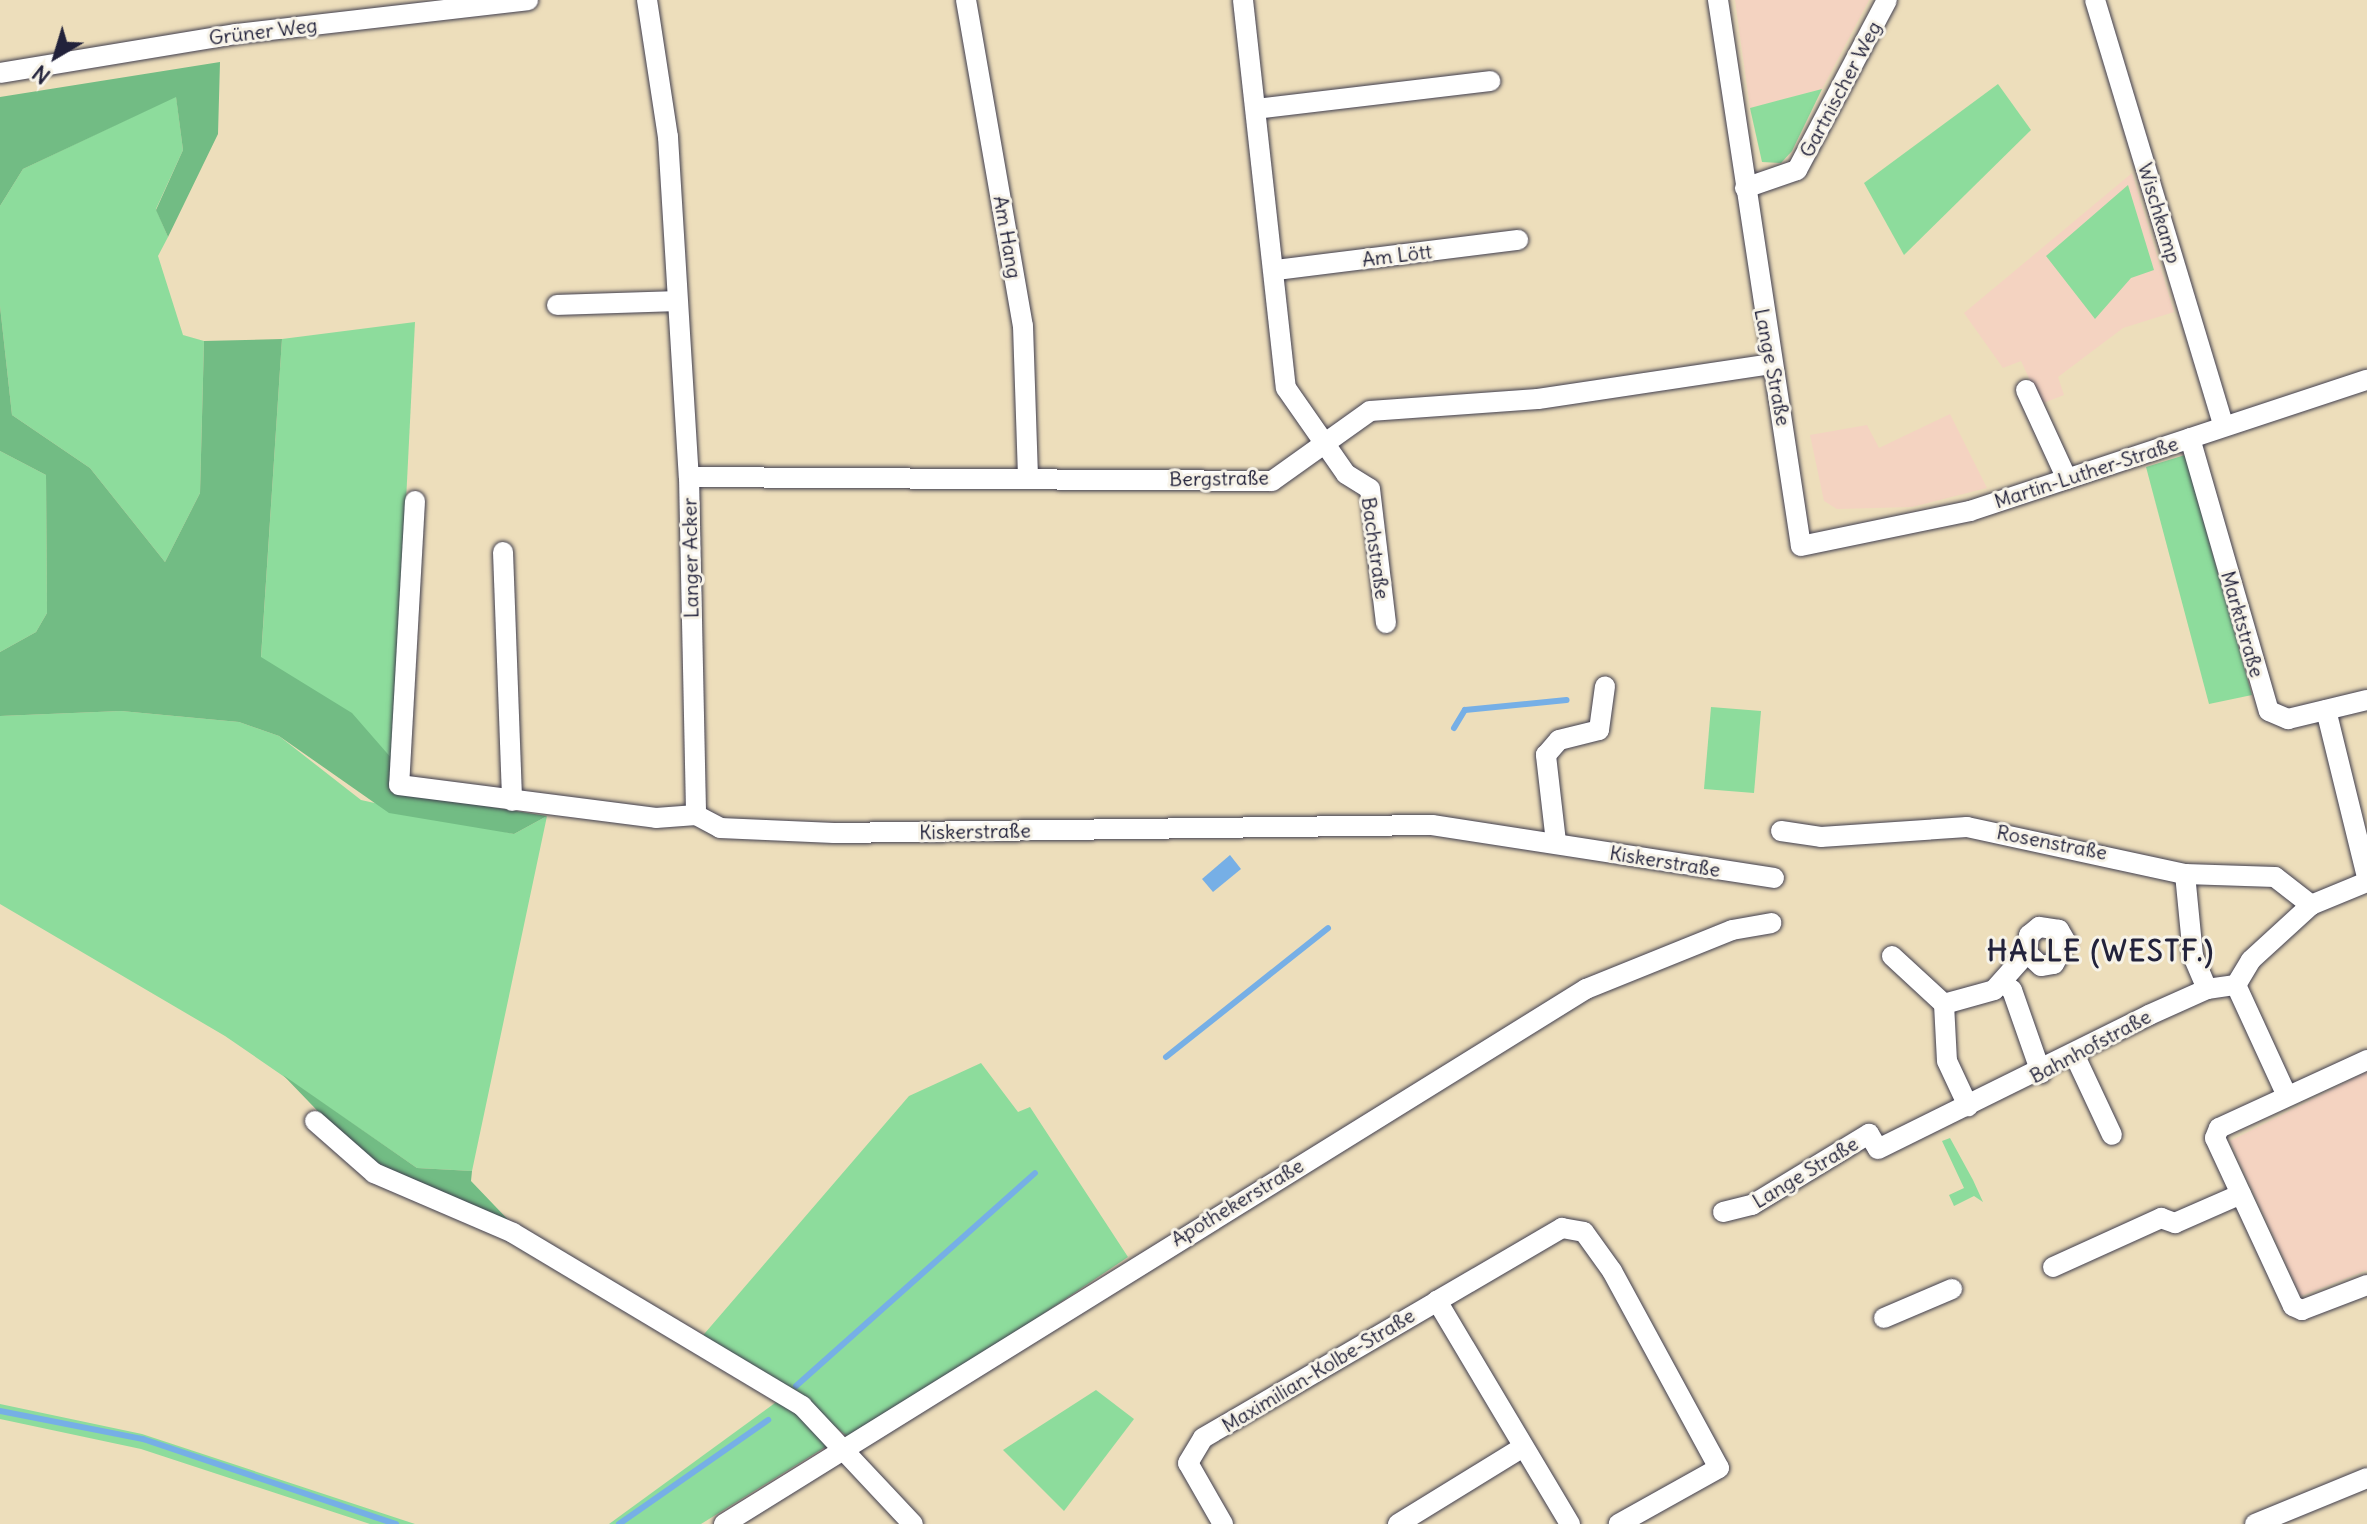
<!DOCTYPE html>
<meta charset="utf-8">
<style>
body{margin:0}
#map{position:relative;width:2367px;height:1524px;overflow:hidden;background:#eddebb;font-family:Delius,sans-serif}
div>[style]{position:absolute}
.built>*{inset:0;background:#f4d3c1}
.green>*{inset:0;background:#8ddc9c}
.forest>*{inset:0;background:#72bc84}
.water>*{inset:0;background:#76afe6}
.stream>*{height:6px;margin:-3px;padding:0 3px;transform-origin:3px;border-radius:3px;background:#76afe6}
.roads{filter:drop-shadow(0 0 2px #403e4e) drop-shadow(0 0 2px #403e4e)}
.minor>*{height:20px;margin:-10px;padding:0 10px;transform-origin:10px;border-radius:10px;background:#fff}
span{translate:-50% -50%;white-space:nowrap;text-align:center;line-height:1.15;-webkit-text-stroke:6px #f7f3e8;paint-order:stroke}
.street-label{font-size:20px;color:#22223b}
.district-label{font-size:28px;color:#22223b;font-weight:700;letter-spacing:2px}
.north{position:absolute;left:16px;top:16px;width:80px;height:80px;-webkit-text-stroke:6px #f7f3e8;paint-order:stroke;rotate:218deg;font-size:22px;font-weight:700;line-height:32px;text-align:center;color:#22223b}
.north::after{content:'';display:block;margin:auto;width:28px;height:36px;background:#22223b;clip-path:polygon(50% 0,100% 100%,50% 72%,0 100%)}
</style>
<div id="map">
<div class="built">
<div style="clip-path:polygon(1735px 0,1869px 0,1822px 89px,1750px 108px)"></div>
<div style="clip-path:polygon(2132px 173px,2174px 312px,2123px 328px,2058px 377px,2064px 395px,2041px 404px,2021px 361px,2003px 368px,1964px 313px)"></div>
<div style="clip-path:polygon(1950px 414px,1987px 488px,1912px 507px,1837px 509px,1824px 501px,1810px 435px,1867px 425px,1879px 448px)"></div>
<div style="clip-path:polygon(2367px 1072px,2367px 1270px,2301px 1296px,2230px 1141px)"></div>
</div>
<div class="green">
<div style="clip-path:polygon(1998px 84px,2031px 130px,1904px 255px,1864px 183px)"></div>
<div style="clip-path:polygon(1822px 89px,1792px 151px,1781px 163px,1762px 162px,1750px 108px)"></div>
<div style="clip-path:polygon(176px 96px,183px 150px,156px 209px,168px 237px,158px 256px,183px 335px,204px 341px,200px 493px,165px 562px,90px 468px,12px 415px,0 306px,0 206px,23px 169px)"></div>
<div style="clip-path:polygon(2128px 185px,2154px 270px,2131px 278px,2095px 319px,2046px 256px)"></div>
<div style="clip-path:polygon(415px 322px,393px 760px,261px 658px,282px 339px)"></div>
<div style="clip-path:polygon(0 451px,46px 475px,47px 613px,36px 632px,0 652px)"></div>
<div style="clip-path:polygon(2185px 455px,2252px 695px,2209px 704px,2146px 467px)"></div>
<div style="clip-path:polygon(1711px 707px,1761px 711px,1754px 793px,1704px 789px)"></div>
<div style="clip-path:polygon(121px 711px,239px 722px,279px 736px,361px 800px,514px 834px,547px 816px,472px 1171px,417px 1168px,225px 1036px,0 904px,0 716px)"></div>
<div style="clip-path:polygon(981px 1063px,1018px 1112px,1030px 1107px,1128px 1257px,853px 1441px,806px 1403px,699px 1340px,909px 1096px)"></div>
<div style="clip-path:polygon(1950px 1138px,1973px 1180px,1983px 1202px,1974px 1196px,1954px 1206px,1949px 1195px,1964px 1188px,1942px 1141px)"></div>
<div style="clip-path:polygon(1096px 1390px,1134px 1419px,1064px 1511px,1003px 1450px)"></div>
<div style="clip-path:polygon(779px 1400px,832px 1443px,701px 1524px,609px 1524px)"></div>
<div style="clip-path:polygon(0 1404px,142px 1434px,415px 1524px,370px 1524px,141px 1449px,0 1419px)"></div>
</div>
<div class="forest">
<div style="clip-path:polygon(220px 62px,218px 134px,168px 237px,156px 210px,183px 150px,176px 97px,23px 169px,0 206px,0 97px)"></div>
<div style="clip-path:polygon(0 306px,12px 415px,90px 468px,165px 562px,200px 493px,204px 341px,282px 339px,261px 657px,352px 713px,393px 760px,390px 791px,547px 816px,514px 834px,389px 813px,279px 736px,239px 722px,121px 711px,0 716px,0 652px,36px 632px,47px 613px,46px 475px,0 451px)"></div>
<div style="clip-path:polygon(283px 1075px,417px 1168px,472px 1171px,471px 1181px,513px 1225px,399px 1179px,361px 1156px)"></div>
</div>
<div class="water">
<div style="clip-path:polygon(1230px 855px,1241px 869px,1213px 892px,1202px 879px)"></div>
</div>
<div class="stream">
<div style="left:1454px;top:728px;width:21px;rotate:-59deg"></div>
<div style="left:1465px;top:710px;width:102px;rotate:-5.6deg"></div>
<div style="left:1166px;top:1057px;width:207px;rotate:-38.5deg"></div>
<div style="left:796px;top:1386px;width:320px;rotate:-41.7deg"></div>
<div style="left:0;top:1411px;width:146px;rotate:11.1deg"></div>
<div style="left:143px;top:1439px;width:267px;rotate:18.6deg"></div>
<div style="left:619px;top:1524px;width:182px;rotate:-34.9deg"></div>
</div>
<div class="roads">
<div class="minor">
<div style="left:647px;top:0;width:139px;rotate:81.3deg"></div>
<div style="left:668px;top:137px;width:341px;rotate:86.5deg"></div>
<div style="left:689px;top:477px;width:338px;rotate:88.8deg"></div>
<div style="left:966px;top:0;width:331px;rotate:80.1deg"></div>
<div style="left:1023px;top:326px;width:151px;rotate:88.1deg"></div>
<div style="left:1243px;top:0;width:390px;rotate:83.7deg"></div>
<div style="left:1286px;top:388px;width:105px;rotate:55.1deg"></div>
<div style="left:1346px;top:474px;width:28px;rotate:32deg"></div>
<div style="left:1370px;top:489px;width:135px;rotate:83.2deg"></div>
<div style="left:1718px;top:0;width:552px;rotate:81.36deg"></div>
<div style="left:1801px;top:546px;width:173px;rotate:-11.7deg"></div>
<div style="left:1970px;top:511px;width:418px;rotate:-18.3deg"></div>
<div style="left:2095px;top:0;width:445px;rotate:73.2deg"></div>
<div style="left:0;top:73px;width:239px;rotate:-9.4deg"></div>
<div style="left:236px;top:34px;width:294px;rotate:-6.6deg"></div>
<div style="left:1256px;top:109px;width:236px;rotate:-6.8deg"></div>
<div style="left:1745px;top:188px;width:55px;rotate:-19.1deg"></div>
<div style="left:1797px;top:170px;width:192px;rotate:-62.1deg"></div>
<div style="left:1276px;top:270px;width:244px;rotate:-7.1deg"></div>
<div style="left:557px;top:305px;width:120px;rotate:-1.9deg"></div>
<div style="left:2026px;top:390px;width:98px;rotate:65.3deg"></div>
<div style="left:2190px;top:438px;width:284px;rotate:73.9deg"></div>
<div style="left:2269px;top:711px;width:21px;rotate:23deg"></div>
<div style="left:2288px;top:719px;width:81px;rotate:-13.5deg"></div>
<div style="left:689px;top:477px;width:583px;rotate:0.39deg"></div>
<div style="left:1272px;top:481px;width:120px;rotate:-35.5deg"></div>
<div style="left:1370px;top:411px;width:168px;rotate:-4.1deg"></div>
<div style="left:1538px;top:399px;width:237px;rotate:-8.5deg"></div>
<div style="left:415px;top:501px;width:284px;rotate:93.2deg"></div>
<div style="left:399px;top:785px;width:259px;rotate:7.3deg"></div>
<div style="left:656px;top:818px;width:40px;rotate:-4.3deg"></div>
<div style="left:696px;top:815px;width:27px;rotate:28deg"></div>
<div style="left:720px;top:828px;width:114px;rotate:2.5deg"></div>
<div style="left:834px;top:833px;width:598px;rotate:-0.77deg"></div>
<div style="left:1432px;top:825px;width:346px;rotate:8.8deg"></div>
<div style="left:503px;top:552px;width:249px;rotate:87.9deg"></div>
<div style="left:2326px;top:710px;width:172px;rotate:76.2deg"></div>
<div style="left:1781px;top:831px;width:40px;rotate:8.5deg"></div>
<div style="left:1821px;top:837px;width:146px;rotate:-3.9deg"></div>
<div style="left:1967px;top:827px;width:223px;rotate:12.2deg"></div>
<div style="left:2185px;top:874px;width:90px;rotate:1.9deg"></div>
<div style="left:2275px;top:877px;width:46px;rotate:37.9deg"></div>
<div style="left:1556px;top:842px;width:88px;rotate:-96.6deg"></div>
<div style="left:1546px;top:755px;width:20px;rotate:-49deg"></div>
<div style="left:1559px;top:740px;width:41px;rotate:-14deg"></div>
<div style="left:1599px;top:730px;width:44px;rotate:-82.2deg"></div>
<div style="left:2185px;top:874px;width:82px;rotate:84.4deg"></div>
<div style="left:2193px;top:956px;width:36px;rotate:67deg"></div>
<div style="left:1892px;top:956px;width:71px;rotate:42.7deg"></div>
<div style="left:1944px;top:1004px;width:52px;rotate:-15.6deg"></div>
<div style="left:1994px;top:990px;width:50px;rotate:-48.3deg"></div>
<div style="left:2027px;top:953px;width:19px;rotate:43deg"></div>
<div style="left:2041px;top:966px;width:13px;rotate:-9deg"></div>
<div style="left:2054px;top:964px;width:25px;rotate:-61deg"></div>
<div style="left:2066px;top:942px;width:14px;rotate:-120deg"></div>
<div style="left:2059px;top:930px;width:20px;rotate:-171deg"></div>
<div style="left:2039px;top:927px;width:13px;rotate:141deg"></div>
<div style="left:2029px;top:935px;width:18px;rotate:96deg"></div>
<div style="left:2002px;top:982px;width:13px;rotate:39deg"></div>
<div style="left:2012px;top:990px;width:88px;rotate:70.7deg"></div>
<div style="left:2236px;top:985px;width:29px;rotate:-59deg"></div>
<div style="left:2251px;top:960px;width:81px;rotate:-42.5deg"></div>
<div style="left:2311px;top:905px;width:61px;rotate:-22.3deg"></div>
<div style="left:2236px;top:985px;width:122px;rotate:65.3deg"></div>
<div style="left:1944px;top:1004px;width:57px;rotate:87deg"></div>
<div style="left:1947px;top:1061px;width:50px;rotate:65deg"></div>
<div style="left:2075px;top:1056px;width:87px;rotate:64.9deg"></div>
<div style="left:2367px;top:1060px;width:163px;rotate:155.3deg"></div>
<div style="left:2219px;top:1128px;width:11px;rotate:112deg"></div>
<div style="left:2215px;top:1138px;width:185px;rotate:65.1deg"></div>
<div style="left:2293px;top:1306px;width:10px;rotate:24deg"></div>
<div style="left:2302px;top:1310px;width:70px;rotate:-21deg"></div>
<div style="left:315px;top:1121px;width:79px;rotate:41.4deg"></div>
<div style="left:374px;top:1173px;width:151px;rotate:23.3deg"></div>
<div style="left:513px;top:1233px;width:337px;rotate:30.9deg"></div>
<div style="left:802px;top:1406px;width:162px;rotate:46.8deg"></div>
<div style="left:1723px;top:1212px;width:30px;rotate:-14deg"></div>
<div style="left:1752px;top:1205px;width:137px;rotate:-31.3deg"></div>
<div style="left:1869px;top:1134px;width:17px;rotate:59deg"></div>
<div style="left:1878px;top:1149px;width:302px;rotate:-26.3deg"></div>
<div style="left:2149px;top:1015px;width:64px;rotate:-24.1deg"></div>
<div style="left:2207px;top:989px;width:29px;rotate:-8deg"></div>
<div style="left:2053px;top:1267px;width:119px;rotate:-24.4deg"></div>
<div style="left:2161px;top:1218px;width:15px;rotate:20deg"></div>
<div style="left:2175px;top:1223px;width:72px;rotate:-23.7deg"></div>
<div style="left:1884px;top:1318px;width:74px;rotate:-23.1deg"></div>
<div style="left:724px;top:1524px;width:1015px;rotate:-31.83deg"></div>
<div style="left:1586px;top:989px;width:157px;rotate:-22deg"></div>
<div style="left:1732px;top:930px;width:40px;rotate:-10deg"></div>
<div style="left:1223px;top:1524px;width:70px;rotate:-119.8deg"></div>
<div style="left:1188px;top:1463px;width:29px;rotate:-59deg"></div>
<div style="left:1203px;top:1438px;width:271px;rotate:-30.3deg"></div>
<div style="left:1398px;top:1524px;width:147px;rotate:-31.6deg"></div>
<div style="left:1570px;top:1524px;width:260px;rotate:-120.8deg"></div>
<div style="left:1437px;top:1301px;width:145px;rotate:-30.3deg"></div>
<div style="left:1562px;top:1228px;width:22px;rotate:10deg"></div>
<div style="left:1584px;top:1232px;width:48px;rotate:54.3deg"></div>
<div style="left:1612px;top:1271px;width:224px;rotate:61.5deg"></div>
<div style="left:1719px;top:1468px;width:115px;rotate:150.8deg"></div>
<div style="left:2255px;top:1524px;width:121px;rotate:-22.3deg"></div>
</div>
</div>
<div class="street-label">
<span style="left:263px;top:31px;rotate:-7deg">Grüner Weg</span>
<span style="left:1840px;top:89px;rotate:-62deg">Gartnischer Weg</span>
<span style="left:2160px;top:213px;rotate:73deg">Wischkamp</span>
<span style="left:1008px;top:237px;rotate:80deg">Am Hang</span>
<span style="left:1397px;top:255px;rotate:-7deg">Am Lött</span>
<span style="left:1773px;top:367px;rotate:79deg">Lange Straße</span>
<span style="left:2086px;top:472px;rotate:-18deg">Martin-Luther-Straße</span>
<span style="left:1219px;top:478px;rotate:-1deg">Bergstraße</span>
<span style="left:1376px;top:548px;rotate:82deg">Bachstraße</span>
<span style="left:690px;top:558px;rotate:-91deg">Langer Acker</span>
<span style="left:2243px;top:624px;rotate:74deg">Marktstraße</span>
<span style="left:975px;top:831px;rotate:-1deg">Kiskerstraße</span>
<span style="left:2052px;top:842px;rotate:11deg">Rosenstraße</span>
<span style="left:1665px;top:861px;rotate:9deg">Kiskerstraße</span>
<span style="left:2090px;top:1046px;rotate:-28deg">Bahnhofstraße</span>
<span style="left:1805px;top:1172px;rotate:-31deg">Lange Straße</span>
<span style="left:1237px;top:1202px;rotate:-31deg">Apothekerstraße</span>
<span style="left:1318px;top:1370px;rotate:-31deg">Maximilian-Kolbe-Straße</span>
</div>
<div class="district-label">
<span style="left:2101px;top:951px">HALLE (WESTF.)</span>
</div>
<div class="north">N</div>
</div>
